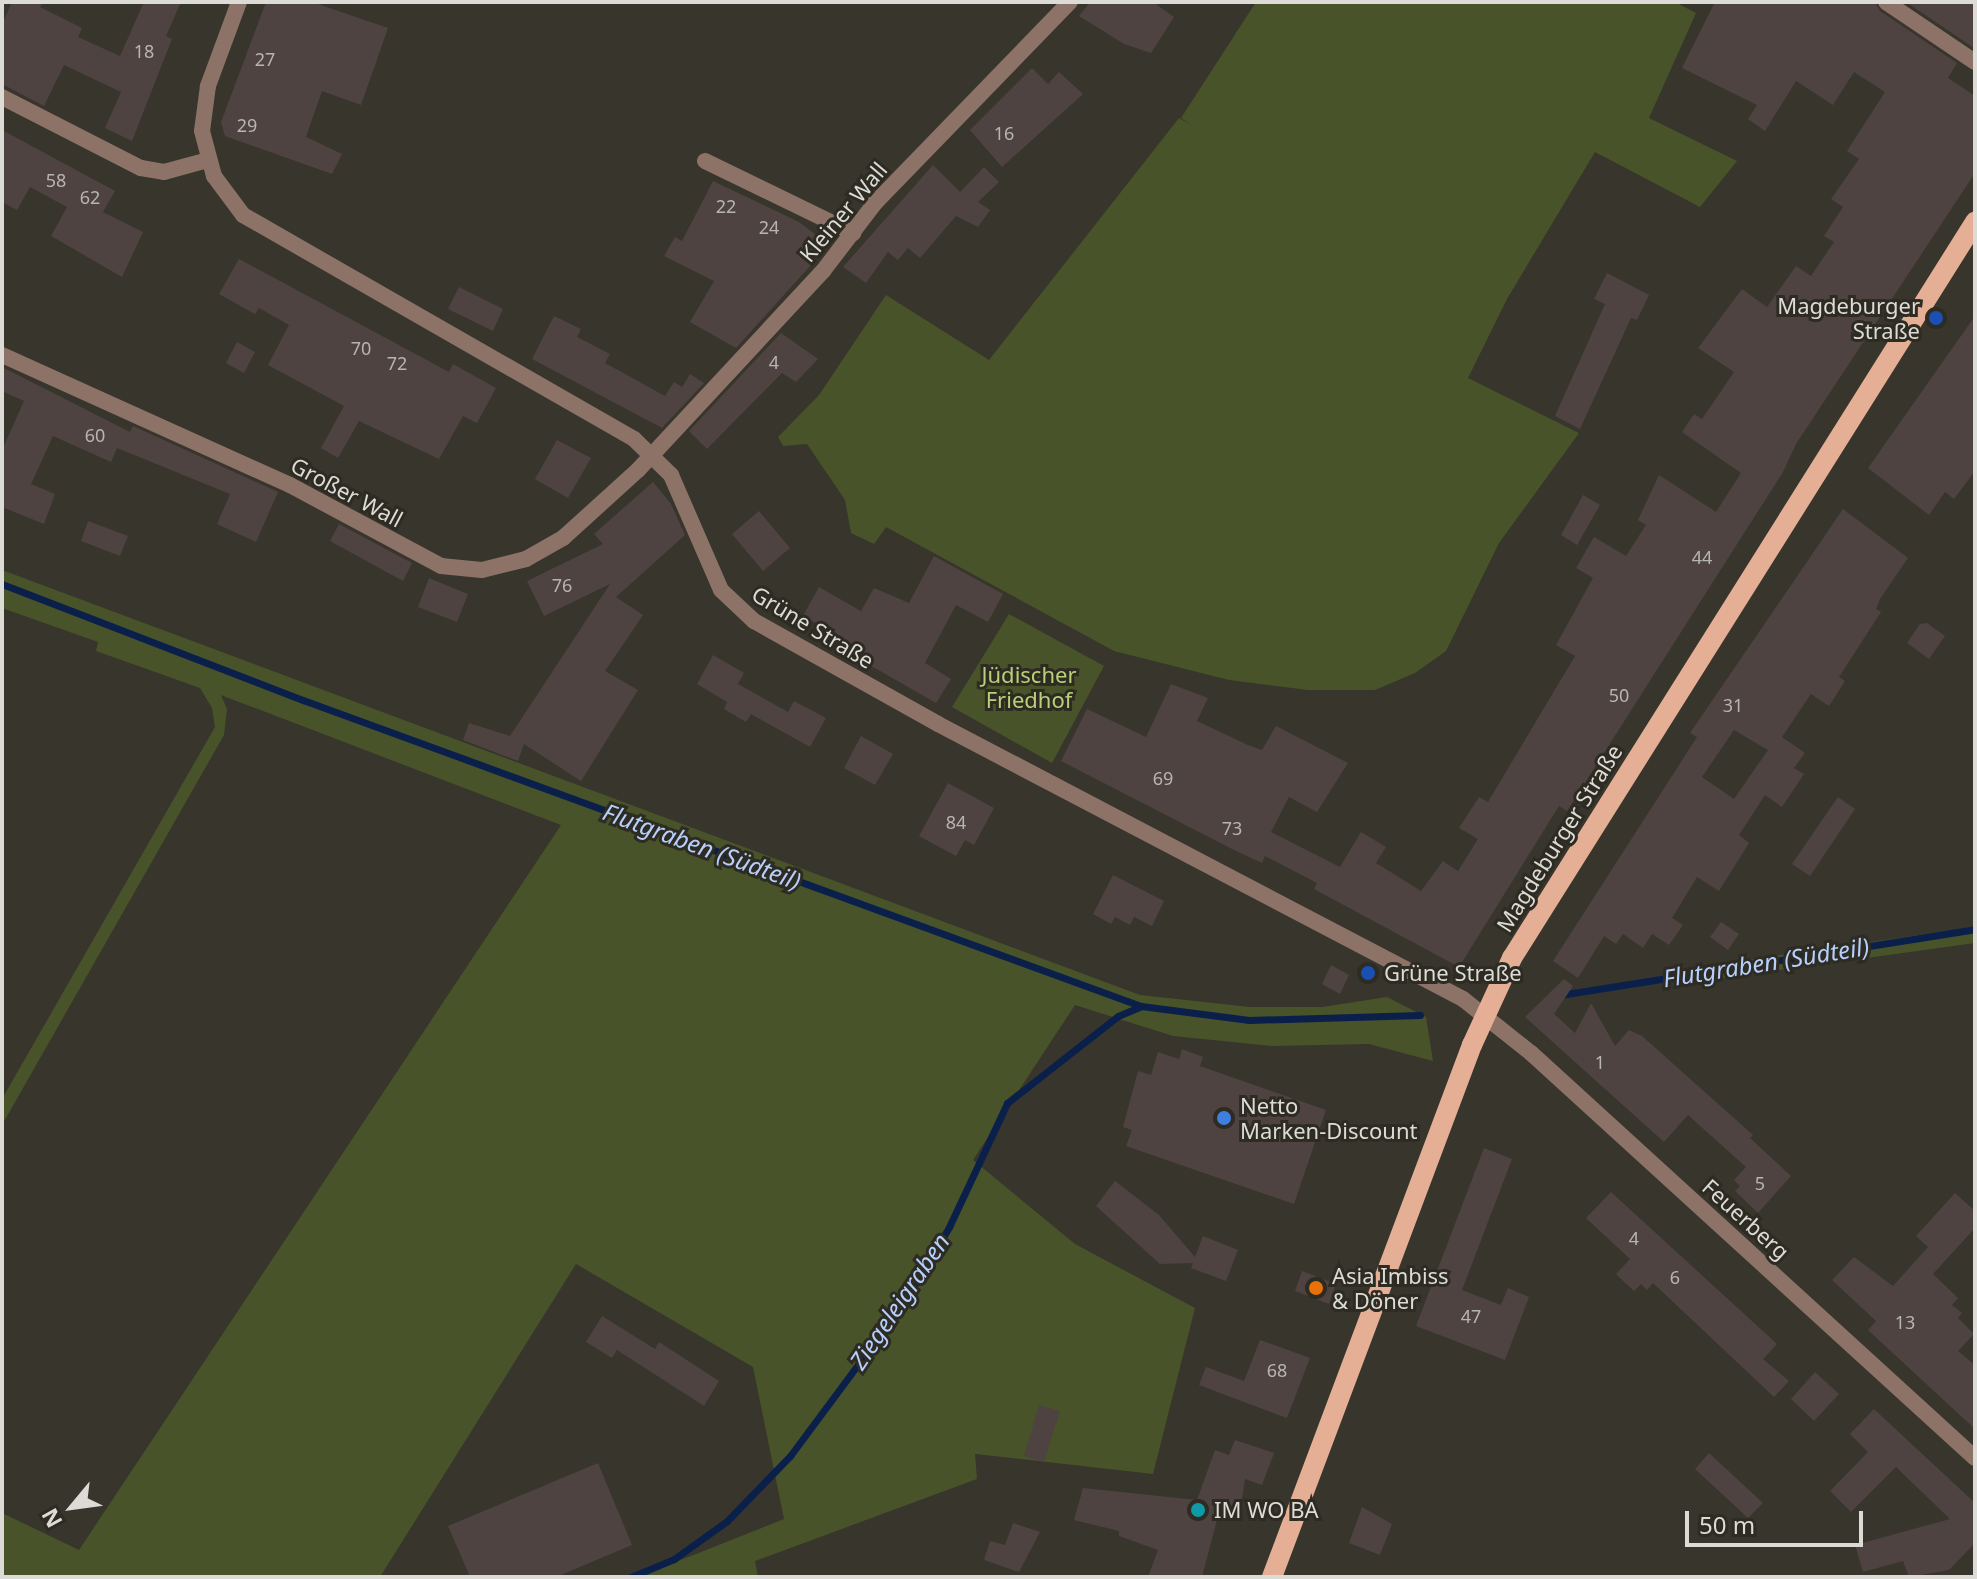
<!DOCTYPE html>
<meta charset="utf-8">
<style>
body{margin:0}
#map{position:relative;width:1977px;height:1579px;overflow:hidden;background:#37352c;font-family:"Noto Sans",sans-serif}
div>[style]{position:absolute}
.green>*{inset:0;background:#49532a}
.stream>*{height:7px;margin:-3.5px;padding:0 3.5px;transform-origin:3.5px;border-radius:3.5px;background:#0a204b}
.building>*{inset:0;background:#4e4340}
.street>*{height:16px;margin:-8px;padding:0 8px;transform-origin:8px;border-radius:8px;background:#8d7367}
.primary>*{height:20px;margin:-10px;padding:0 10px;transform-origin:10px;border-radius:10px;background:#e5af96}
.dots>*{width:22px;height:22px;translate:-50% -50%;box-sizing:border-box;border:4px solid #2d2b22;border-radius:50%}
span{translate:-50% -50%;white-space:nowrap;text-align:center;line-height:1.15;-webkit-text-stroke:6px #2d2b22;paint-order:stroke}
.number-label{font-size:18px;color:#b8b5b0}
.number-label span{-webkit-text-stroke-width:0}
.street-label{font-size:22px;color:#dcdbd5}
.poi-label{font-size:22px;color:#dcdbd5}
.right{translate:-100% -50%;text-align:right}
.left{translate:0 -50%;text-align:left}
.park-label{font-size:22px;color:#b9cf78}
.water-label{font-size:24px;color:#b6cffc;font-style:italic}
.frame{position:absolute;inset:0;border:4px solid #dcdbd5;pointer-events:none}
.north{position:absolute;left:32px;top:1467px;width:80px;height:80px;-webkit-text-stroke:6px #2d2b22;paint-order:stroke;rotate:241deg;font-size:22px;font-weight:700;line-height:32px;text-align:center;color:#dcdbd5}
.north::after{content:'';display:block;margin:auto;width:28px;height:36px;background:#dcdbd5;clip-path:polygon(50% 0,100% 100%,50% 72%,0 100%)}
.scale{position:absolute;left:1685px;top:1511px;width:178px;height:36px;box-sizing:border-box;border:4px solid #dcdbd5;border-top:0;padding-left:10px;font-size:24px;line-height:28px;white-space:nowrap;color:#dcdbd5;-webkit-text-stroke:6px #2d2b22;paint-order:stroke}
</style>
<div id="map">
<div class="green">
<div style="clip-path:polygon(1256px 2px,1675px 2px,1696px 13px,1649px 118px,1737px 161px,1700px 207px,1595px 152px,1507px 299px,1468px 378px,1579px 433px,1499px 543px,1446px 651px,1415px 673px,1375px 690px,1308px 690px,1229px 680px,1114px 651px,886px 527px,874px 544px,851px 533px,845px 500px,807px 444px,783px 446px,778px 437px,819px 395px,886px 295px,989px 360px,1179px 118px,1191px 125px,1181px 118px)"></div>
<div style="clip-path:polygon(2px 570px,1140px 995px,1250px 1007px,1322px 1007px,1387px 997px,1426px 1017px,1433px 1061px,1369px 1044px,1273px 1046px,1173px 1036px,1075px 1005px,973px 1160px,1075px 1244px,1195px 1308px,1153px 1474px,975px 1454px,977px 1479px,755px 1561px,758px 1577px,638px 1577px,784px 1519px,753px 1367px,576px 1264px,380px 1577px,2px 1577px,2px 1513px,79px 1550px,561px 825px,221px 695px,227px 709px,224px 735px,2px 1125px,2px 1099px,215px 727px,212px 708px,200px 688px,96px 651px,98px 642px,2px 608px)"></div>
<div style="clip-path:polygon(1009px 614px,1104px 666px,1052px 763px,952px 707px)"></div>
<div style="clip-path:polygon(1975px 927px,1975px 943px,1701px 981px,1717px 964px)"></div>
</div>
<div class="stream">
<div style="left:2px;top:584px;width:323px;rotate:21.1deg"></div>
<div style="left:303px;top:700px;width:892px;rotate:20.06deg"></div>
<div style="left:1141px;top:1006px;width:109px;rotate:7.4deg"></div>
<div style="left:1249px;top:1020px;width:171px;rotate:-1.7deg"></div>
<div style="left:1560px;top:995px;width:420px;rotate:-9deg"></div>
<div style="left:631px;top:1577px;width:47px;rotate:-22.7deg"></div>
<div style="left:674px;top:1559px;width:65px;rotate:-35.6deg"></div>
<div style="left:727px;top:1521px;width:91px;rotate:-45.9deg"></div>
<div style="left:790px;top:1456px;width:189px;rotate:-53.4deg"></div>
<div style="left:903px;top:1304px;width:90px;rotate:-59.1deg"></div>
<div style="left:949px;top:1227px;width:137px;rotate:-64.9deg"></div>
<div style="left:1007px;top:1103px;width:141px;rotate:-38.1deg"></div>
<div style="left:1118px;top:1016px;width:25px;rotate:-23deg"></div>
</div>
<div class="building">
<div style="clip-path:polygon(12px 2px,43px 2px,40px 7px,82px 28px,78px 37px,120px 56px,144px 2px,181px 2px,166px 36px,172px 39px,132px 141px,105px 128px,121px 92px,64px 65px,44px 106px,2px 84px,2px 24px)"></div>
<div style="clip-path:polygon(266px 2px,312px 2px,388px 28px,361px 105px,322px 91px,306px 137px,342px 154px,332px 174px,225px 136px,221px 122px)"></div>
<div style="clip-path:polygon(1090px 2px,1153px 2px,1174px 17px,1151px 53px,1124px 44px,1079px 16px)"></div>
<div style="clip-path:polygon(1715px 2px,1875px 2px,1880px 11px,1957px 63px,1948px 78px,1975px 96px,1975px 173px,1796px 444px,1783px 472px,1567px 811px,1559px 806px,1459px 967px,1314px 889px,1317px 883px,1265px 856px,1262px 863px,1232px 849px,1061px 761px,1087px 709px,1146px 737px,1171px 684px,1208px 698px,1197px 721px,1248px 745px,1262px 750px,1276px 726px,1348px 763px,1317px 812px,1289px 797px,1271px 832px,1340px 867px,1361px 832px,1386px 847px,1376px 863px,1421px 891px,1443px 861px,1458px 871px,1478px 839px,1459px 828px,1479px 797px,1488px 802px,1575px 656px,1556px 645px,1593px 578px,1576px 568px,1594px 537px,1626px 556px,1646px 525px,1638px 520px,1659px 475px,1716px 512px,1741px 473px,1682px 432px,1694px 414px,1702px 419px,1734px 372px,1698px 348px,1742px 289px,1767px 307px,1796px 266px,1811px 276px,1834px 242px,1824px 236px,1843px 207px,1831px 199px,1859px 159px,1847px 151px,1885px 92px,1854px 72px,1833px 105px,1796px 81px,1765px 131px,1748px 119px,1757px 105px,1682px 68px)"></div>
<div style="clip-path:polygon(1906px 2px,1975px 2px,1975px 49px,1968px 44px)"></div>
<div style="clip-path:polygon(1032px 68px,1048px 84px,1059px 72px,1083px 94px,1002px 167px,970px 130px)"></div>
<div style="clip-path:polygon(2px 130px,115px 191px,103px 212px,143px 232px,122px 277px,51px 236px,67px 207px,30px 187px,17px 210px,2px 202px)"></div>
<div style="clip-path:polygon(933px 165px,960px 192px,984px 167px,999px 182px,978px 202px,990px 210px,978px 227px,956px 216px,920px 258px,908px 248px,898px 260px,888px 252px,866px 283px,843px 267px)"></div>
<div style="clip-path:polygon(713px 181px,799px 222px,829px 245px,736px 348px,690px 322px,714px 281px,664px 256px,675px 237px,682px 241px)"></div>
<div style="clip-path:polygon(239px 259px,449px 372px,453px 364px,496px 388px,477px 423px,463px 416px,439px 459px,359px 421px,338px 458px,321px 448px,344px 406px,268px 365px,289px 325px,259px 308px,255px 314px,219px 294px)"></div>
<div style="clip-path:polygon(1607px 273px,1649px 295px,1637px 320px,1631px 318px,1580px 429px,1555px 416px,1605px 304px,1594px 299px)"></div>
<div style="clip-path:polygon(459px 287px,503px 309px,493px 331px,448px 309px)"></div>
<div style="clip-path:polygon(554px 316px,581px 329px,577px 337px,610px 354px,605px 363px,665px 396px,674px 382px,682px 387px,690px 374px,704px 383px,662px 428px,532px 359px)"></div>
<div style="clip-path:polygon(1975px 316px,1975px 471px,1954px 499px,1945px 492px,1929px 515px,1868px 468px)"></div>
<div style="clip-path:polygon(781px 333px,818px 359px,796px 382px,782px 373px,707px 449px,689px 431px)"></div>
<div style="clip-path:polygon(237px 342px,255px 352px,244px 373px,226px 363px)"></div>
<div style="clip-path:polygon(2px 367px,130px 432px,133px 426px,278px 492px,256px 542px,217px 524px,230px 494px,117px 448px,111px 462px,53px 436px,31px 484px,55px 494px,44px 524px,2px 507px,2px 450px,24px 401px,2px 391px)"></div>
<div style="clip-path:polygon(557px 440px,591px 458px,568px 498px,535px 479px)"></div>
<div style="clip-path:polygon(653px 482px,671px 504px,685px 535px,616px 597px,643px 615px,605px 671px,638px 690px,581px 781px,524px 744px,518px 761px,463px 740px,469px 723px,510px 736px,610px 584px,544px 616px,527px 581px,603px 544px,594px 534px)"></div>
<div style="clip-path:polygon(1583px 495px,1600px 505px,1577px 545px,1561px 535px)"></div>
<div style="clip-path:polygon(evenodd,1843px 509px,1908px 558px,1880px 599px,1876px 609px,1881px 612px,1839px 677px,1845px 681px,1829px 706px,1811px 694px,1782px 737px,1805px 753px,1794px 768px,1804px 774px,1782px 807px,1765px 795px,1739px 835px,1749px 843px,1719px 891px,1697px 877px,1672px 918px,1683px 925px,1669px 945px,1652px 934px,1643px 948px,1623px 934px,1616px 944px,1604px 936px,1578px 978px,1553px 961px,1697px 737px,1690px 733px,1843px 509px,1734px 730px,1768px 750px,1734px 799px,1702px 777px,1734px 730px)"></div>
<div style="clip-path:polygon(759px 511px,790px 548px,763px 571px,732px 534px)"></div>
<div style="clip-path:polygon(88px 521px,128px 536px,120px 556px,81px 541px)"></div>
<div style="clip-path:polygon(339px 524px,412px 563px,403px 581px,330px 541px)"></div>
<div style="clip-path:polygon(934px 556px,1003px 594px,988px 622px,956px 605px,925px 663px,951px 679px,936px 703px,840px 648px,844px 639px,803px 616px,819px 587px,861px 611px,874px 588px,909px 603px)"></div>
<div style="clip-path:polygon(429px 578px,468px 594px,457px 622px,418px 607px)"></div>
<div style="clip-path:polygon(1927px 623px,1945px 636px,1929px 659px,1907px 643px,1920px 624px)"></div>
<div style="clip-path:polygon(713px 655px,744px 673px,738px 684px,788px 712px,794px 701px,826px 718px,810px 747px,751px 714px,746px 722px,724px 709px,727px 702px,697px 684px)"></div>
<div style="clip-path:polygon(861px 736px,893px 754px,875px 785px,844px 768px)"></div>
<div style="clip-path:polygon(948px 783px,994px 808px,974px 845px,965px 840px,956px 856px,919px 836px)"></div>
<div style="clip-path:polygon(1838px 797px,1855px 809px,1810px 876px,1792px 864px)"></div>
<div style="clip-path:polygon(1113px 875px,1164px 901px,1152px 926px,1134px 917px,1130px 925px,1115px 917px,1111px 924px,1093px 914px)"></div>
<div style="clip-path:polygon(1721px 922px,1739px 934px,1728px 950px,1710px 937px)"></div>
<div style="clip-path:polygon(1331px 965px,1349px 975px,1340px 994px,1322px 984px)"></div>
<div style="clip-path:polygon(1564px 979px,1573px 986px,1554px 1014px,1575px 1033px,1591px 1003px,1615px 1046px,1629px 1030px,1642px 1036px,1753px 1135px,1750px 1138px,1791px 1176px,1758px 1213px,1735px 1191px,1740px 1186px,1734px 1180px,1746px 1167px,1688px 1115px,1664px 1142px,1525px 1017px)"></div>
<div style="clip-path:polygon(1182px 1049px,1203px 1057px,1200px 1066px,1326px 1110px,1294px 1204px,1126px 1146px,1132px 1130px,1123px 1127px,1138px 1071px,1151px 1075px,1158px 1052px,1179px 1059px)"></div>
<div style="clip-path:polygon(1484px 1148px,1512px 1159px,1462px 1290px,1501px 1305px,1508px 1288px,1529px 1297px,1505px 1360px,1416px 1326px)"></div>
<div style="clip-path:polygon(1115px 1181px,1159px 1215px,1195px 1257px,1203px 1236px,1238px 1250px,1226px 1281px,1191px 1268px,1193px 1263px,1160px 1264px,1096px 1206px)"></div>
<div style="clip-path:polygon(1611px 1192px,1777px 1344px,1763px 1359px,1789px 1381px,1774px 1397px,1653px 1283px,1647px 1290px,1641px 1284px,1634px 1291px,1616px 1274px,1630px 1259px,1586px 1218px)"></div>
<div style="clip-path:polygon(1955px 1193px,1975px 1211px,1975px 1228px,1933px 1274px,1958px 1298px,1952px 1305px,1962px 1313px,1958px 1318px,1974px 1334px,1958px 1351px,1975px 1365px,1975px 1429px,1868px 1330px,1876px 1321px,1832px 1280px,1854px 1257px,1893px 1286px,1928px 1247px,1916px 1236px)"></div>
<div style="clip-path:polygon(1302px 1271px,1336px 1284px,1329px 1304px,1295px 1291px)"></div>
<div style="clip-path:polygon(602px 1316px,655px 1349px,659px 1342px,719px 1381px,704px 1406px,617px 1350px,612px 1358px,586px 1342px)"></div>
<div style="clip-path:polygon(1260px 1340px,1310px 1358px,1287px 1418px,1199px 1385px,1206px 1367px,1244px 1381px)"></div>
<div style="clip-path:polygon(1815px 1372px,1839px 1394px,1814px 1421px,1791px 1399px)"></div>
<div style="clip-path:polygon(1039px 1405px,1060px 1411px,1044px 1462px,1024px 1456px)"></div>
<div style="clip-path:polygon(1874px 1409px,1975px 1503px,1975px 1543px,1949px 1570px,1909px 1577px,1903px 1561px,1863px 1572px,1855px 1545px,1950px 1519px,1896px 1467px,1851px 1512px,1830px 1491px,1868px 1452px,1850px 1434px)"></div>
<div style="clip-path:polygon(1235px 1440px,1274px 1453px,1262px 1485px,1245px 1479px,1239px 1519px,1218px 1516px,1202px 1577px,1148px 1577px,1158px 1550px,1119px 1536px,1119px 1531px,1074px 1520px,1083px 1488px,1197px 1500px,1215px 1450px,1229px 1455px)"></div>
<div style="clip-path:polygon(1709px 1453px,1763px 1503px,1748px 1518px,1695px 1469px)"></div>
<div style="clip-path:polygon(598px 1463px,632px 1545px,556px 1577px,470px 1577px,448px 1526px)"></div>
<div style="clip-path:polygon(1362px 1507px,1392px 1524px,1380px 1555px,1349px 1543px)"></div>
<div style="clip-path:polygon(1013px 1523px,1040px 1532px,1019px 1572px,984px 1560px,990px 1541px,1005px 1545px)"></div>
</div>
<div class="street">
<div style="left:239px;top:2px;width:90px;rotate:110.3deg"></div>
<div style="left:208px;top:86px;width:45px;rotate:97.6deg"></div>
<div style="left:202px;top:131px;width:47px;rotate:75.1deg"></div>
<div style="left:214px;top:176px;width:49px;rotate:53.4deg"></div>
<div style="left:243px;top:215px;width:451px;rotate:29.8deg"></div>
<div style="left:634px;top:439px;width:52px;rotate:44.2deg"></div>
<div style="left:671px;top:475px;width:125px;rotate:66.5deg"></div>
<div style="left:721px;top:590px;width:45px;rotate:43.2deg"></div>
<div style="left:754px;top:621px;width:211px;rotate:29.2deg"></div>
<div style="left:938px;top:724px;width:593px;rotate:27.65deg"></div>
<div style="left:1463px;top:999px;width:87px;rotate:38.5deg"></div>
<div style="left:1531px;top:1053px;width:601px;rotate:42.37deg"></div>
<div style="left:1886px;top:2px;width:107px;rotate:34deg"></div>
<div style="left:2px;top:97px;width:156px;rotate:27.1deg"></div>
<div style="left:141px;top:168px;width:23px;rotate:10deg"></div>
<div style="left:164px;top:172px;width:46px;rotate:-15.3deg"></div>
<div style="left:705px;top:161px;width:165px;rotate:25.9deg"></div>
<div style="left:2px;top:355px;width:316px;rotate:24.3deg"></div>
<div style="left:290px;top:485px;width:171px;rotate:28.2deg"></div>
<div style="left:441px;top:566px;width:41px;rotate:5.6deg"></div>
<div style="left:482px;top:570px;width:45px;rotate:-14deg"></div>
<div style="left:526px;top:559px;width:43px;rotate:-29.6deg"></div>
<div style="left:563px;top:538px;width:101px;rotate:-42.2deg"></div>
<div style="left:638px;top:470px;width:272px;rotate:-47.1deg"></div>
<div style="left:823px;top:271px;width:86px;rotate:-52.6deg"></div>
<div style="left:875px;top:203px;width:280px;rotate:-45.9deg"></div>
</div>
<div class="primary">
<div style="left:1272px;top:1577px;width:568px;rotate:-69.4deg"></div>
<div style="left:1472px;top:1045px;width:96px;rotate:-65.3deg"></div>
<div style="left:1512px;top:958px;width:870px;rotate:-57.83deg"></div>
</div>
<div class="dots">
<div style="left:1936px;top:318px;background:#1a4fb4"></div>
<div style="left:1368px;top:973px;background:#1a4fb4"></div>
<div style="left:1224px;top:1118px;background:#3f7fe0"></div>
<div style="left:1316px;top:1288px;background:#e8710a"></div>
<div style="left:1198px;top:1510px;background:#0f9aa8"></div>
</div>
<div class="number-label">
<span style="left:144px;top:51px">18</span>
<span style="left:265px;top:59px">27</span>
<span style="left:247px;top:125px">29</span>
<span style="left:1004px;top:133px">16</span>
<span style="left:56px;top:180px">58</span>
<span style="left:90px;top:197px">62</span>
<span style="left:726px;top:206px">22</span>
<span style="left:769px;top:227px">24</span>
<span style="left:361px;top:348px">70</span>
<span style="left:774px;top:362px">4</span>
<span style="left:397px;top:363px">72</span>
<span style="left:95px;top:435px">60</span>
<span style="left:1702px;top:557px">44</span>
<span style="left:562px;top:585px">76</span>
<span style="left:1619px;top:695px">50</span>
<span style="left:1733px;top:705px">31</span>
<span style="left:1163px;top:778px">69</span>
<span style="left:956px;top:822px">84</span>
<span style="left:1232px;top:828px">73</span>
<span style="left:1600px;top:1062px">1</span>
<span style="left:1760px;top:1183px">5</span>
<span style="left:1634px;top:1238px">4</span>
<span style="left:1675px;top:1277px">6</span>
<span style="left:1471px;top:1316px">47</span>
<span style="left:1905px;top:1322px">13</span>
<span style="left:1277px;top:1370px">68</span>
</div>
<div class="street-label">
<span style="left:843px;top:212px;rotate:-50deg">Kleiner Wall</span>
<span style="left:347px;top:492px;rotate:28deg">Großer Wall</span>
<span style="left:813px;top:627px;rotate:31deg">Grüne Straße</span>
<span style="left:1559px;top:838px;rotate:-58deg">Magdeburger Straße</span>
<span style="left:1746px;top:1219px;rotate:42deg">Feuerberg</span>
</div>
<div class="poi-label">
<span class="right" style="left:1920px;top:318px">Magdeburger<br>Straße</span>
<span class="left" style="left:1384px;top:973px">Grüne Straße</span>
<span class="left" style="left:1240px;top:1118px">Netto<br>Marken-Discount</span>
<span class="left" style="left:1332px;top:1288px">Asia Imbiss<br>&amp; Döner</span>
<span class="left" style="left:1214px;top:1510px">IM WO BA</span>
</div>
<div class="park-label">
<span style="left:1029px;top:687px">Jüdischer<br>Friedhof</span>
</div>
<div class="water-label">
<span style="left:702px;top:846px;rotate:20deg">Flutgraben (Südteil)</span>
<span style="left:1766px;top:962px;rotate:-9deg">Flutgraben (Südteil)</span>
<span style="left:899px;top:1301px;rotate:-56deg">Ziegeleigraben</span>
</div>
<div class="frame"></div>
<div class="north">N</div>
<div class="scale">50 m</div>
</div>
